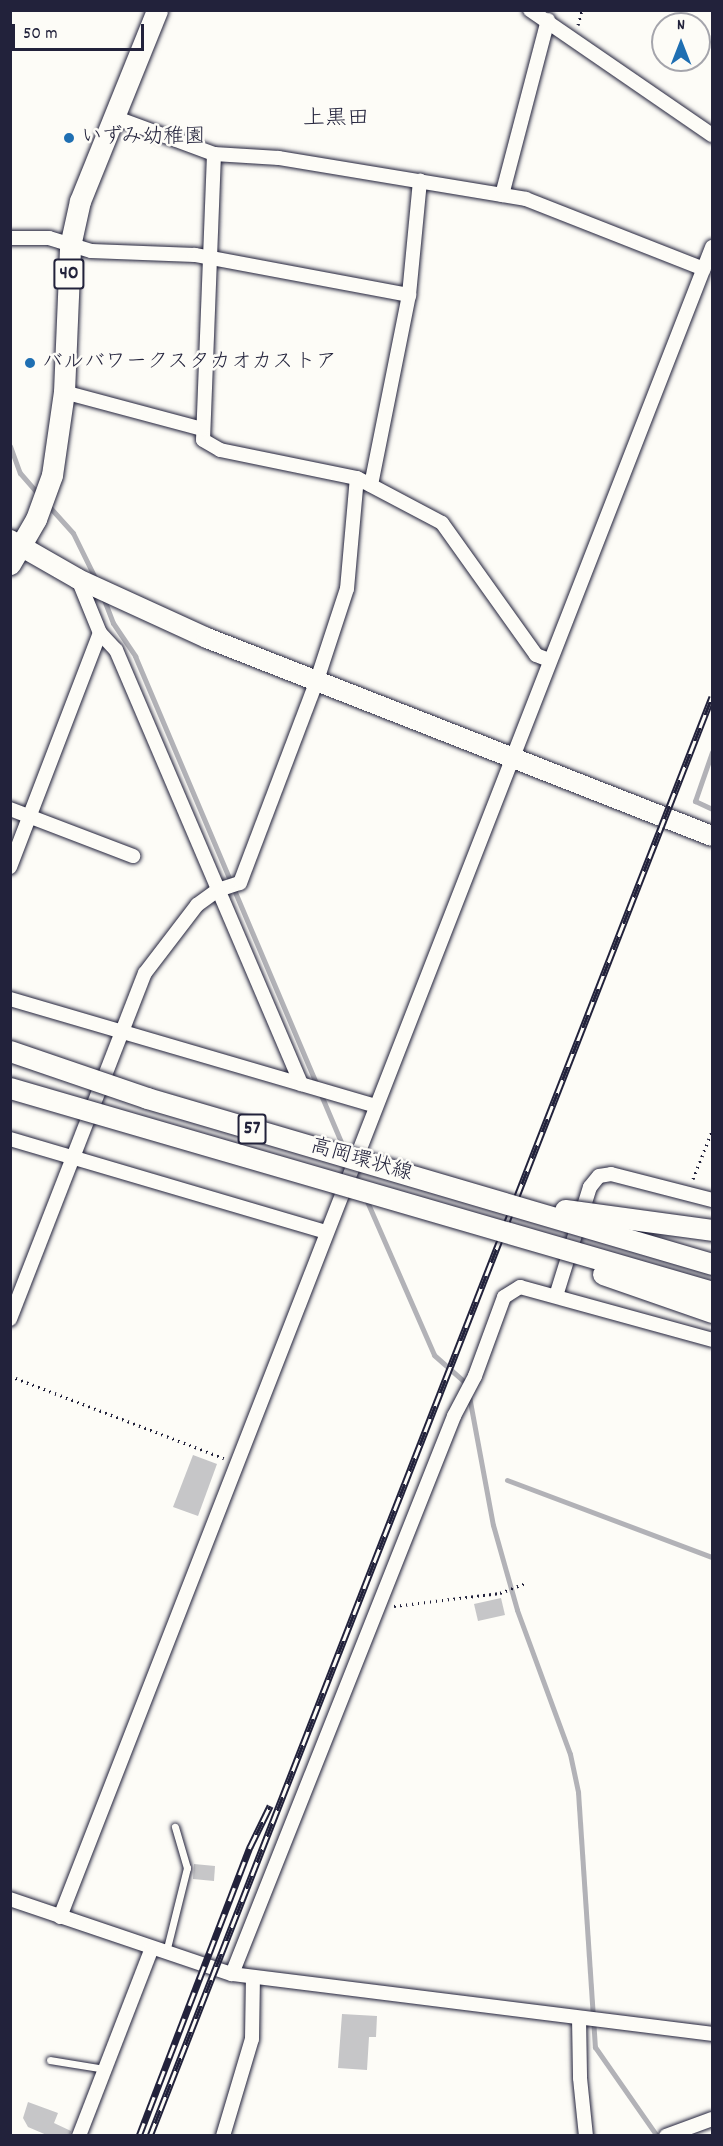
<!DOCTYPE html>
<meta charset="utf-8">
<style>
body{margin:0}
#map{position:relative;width:723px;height:2146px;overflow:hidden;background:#fdfcf7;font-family:Dekko,"Klee One",sans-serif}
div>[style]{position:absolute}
.stream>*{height:5px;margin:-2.5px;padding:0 2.5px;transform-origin:2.5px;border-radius:2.5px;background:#b2b2b7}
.building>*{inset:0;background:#c6c6c8}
.path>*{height:3px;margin-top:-1.5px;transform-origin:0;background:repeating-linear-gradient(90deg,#22223b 0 1.5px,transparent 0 6px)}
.roads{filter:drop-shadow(0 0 2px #22223b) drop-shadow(0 0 2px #22223b)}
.lane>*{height:7px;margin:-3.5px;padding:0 3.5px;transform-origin:3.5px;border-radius:3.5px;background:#fdfcf7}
.street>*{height:14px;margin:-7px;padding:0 7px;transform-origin:7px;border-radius:7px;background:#fdfcf7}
.secondary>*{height:20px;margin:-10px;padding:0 10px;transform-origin:10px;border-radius:10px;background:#fdfcf7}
.primary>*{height:21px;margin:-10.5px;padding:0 10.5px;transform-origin:10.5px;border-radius:10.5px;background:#fdfcf7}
.rail>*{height:7px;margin-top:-3.5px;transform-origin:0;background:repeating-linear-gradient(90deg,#fdfcf7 0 14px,#22223b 0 28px);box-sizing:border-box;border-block:2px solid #22223b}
.bridges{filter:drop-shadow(0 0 2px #22223b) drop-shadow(0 0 2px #22223b)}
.primary-bridge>*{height:21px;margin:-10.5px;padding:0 10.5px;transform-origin:10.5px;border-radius:10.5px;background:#fdfcf7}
.dots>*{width:16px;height:16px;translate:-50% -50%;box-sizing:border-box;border:3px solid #fdfcf7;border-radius:50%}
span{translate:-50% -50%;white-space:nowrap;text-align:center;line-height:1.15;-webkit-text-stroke:5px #fdfcf7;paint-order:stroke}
.shield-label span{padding:2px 4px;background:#fdfcf7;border:2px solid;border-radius:4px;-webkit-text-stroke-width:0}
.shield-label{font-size:20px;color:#22223b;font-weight:700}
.poi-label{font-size:21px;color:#22223b}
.left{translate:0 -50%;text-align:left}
.street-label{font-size:21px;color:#22223b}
.neighbourhood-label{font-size:22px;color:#22223b}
.frame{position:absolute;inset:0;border:12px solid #22223b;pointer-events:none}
.north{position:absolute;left:651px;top:12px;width:60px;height:60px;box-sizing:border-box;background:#fdfcf7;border:2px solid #a5a5ac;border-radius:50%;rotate:0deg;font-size:16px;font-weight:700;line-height:24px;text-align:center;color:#22223b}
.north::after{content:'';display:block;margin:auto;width:21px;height:27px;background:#1f6fb2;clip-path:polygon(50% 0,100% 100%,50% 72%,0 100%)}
.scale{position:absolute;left:12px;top:24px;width:132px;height:27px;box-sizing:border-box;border:3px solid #22223b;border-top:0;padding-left:8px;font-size:18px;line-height:21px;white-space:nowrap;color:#22223b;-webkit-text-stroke:4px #fdfcf7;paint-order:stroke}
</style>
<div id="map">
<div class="stream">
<div style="left:10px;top:446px;width:29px;rotate:70deg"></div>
<div style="left:20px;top:473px;width:28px;rotate:49deg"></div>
<div style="left:46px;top:503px;width:40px;rotate:48deg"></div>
<div style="left:73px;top:533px;width:52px;rotate:63.9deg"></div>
<div style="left:103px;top:597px;width:28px;rotate:69deg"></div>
<div style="left:113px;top:623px;width:40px;rotate:56deg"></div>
<div style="left:135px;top:656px;width:535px;rotate:67.03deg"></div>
<div style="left:712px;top:752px;width:52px;rotate:109.1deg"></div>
<div style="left:695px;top:801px;width:19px;rotate:25deg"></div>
<div style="left:366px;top:1199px;width:170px;rotate:66.4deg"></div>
<div style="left:434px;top:1355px;width:44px;rotate:41.3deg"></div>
<div style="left:469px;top:1396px;width:131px;rotate:79.5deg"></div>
<div style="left:493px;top:1525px;width:88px;rotate:74.2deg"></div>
<div style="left:517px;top:1610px;width:153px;rotate:69.8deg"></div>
<div style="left:570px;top:1754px;width:39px;rotate:78deg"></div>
<div style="left:578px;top:1792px;width:256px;rotate:86.2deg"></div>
<div style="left:595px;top:2047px;width:108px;rotate:55.1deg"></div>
<div style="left:507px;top:1480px;width:219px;rotate:20.6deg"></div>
</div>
<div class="building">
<div style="clip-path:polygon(193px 1455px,217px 1464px,198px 1516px,173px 1507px)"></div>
<div style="clip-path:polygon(501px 1598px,505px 1615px,478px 1621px,474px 1604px)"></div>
<div style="clip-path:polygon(194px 1864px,215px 1866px,214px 1881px,193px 1879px)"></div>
<div style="clip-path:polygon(342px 2014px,377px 2016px,376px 2037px,369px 2037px,367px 2070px,338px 2068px)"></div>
<div style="clip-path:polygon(28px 2102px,58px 2113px,54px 2123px,71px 2131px,70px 2136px,49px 2136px,28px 2127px,23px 2118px)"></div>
</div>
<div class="path">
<div style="left:578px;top:25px;width:16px;rotate:-75deg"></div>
<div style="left:693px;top:1179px;width:52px;rotate:-68.4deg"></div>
<div style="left:10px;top:1376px;width:229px;rotate:21deg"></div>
<div style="left:394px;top:1606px;width:107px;rotate:-7deg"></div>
<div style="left:500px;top:1593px;width:26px;rotate:-21deg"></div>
</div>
<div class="roads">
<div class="lane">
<div style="left:166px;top:1952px;width:87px;rotate:-76deg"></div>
<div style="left:187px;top:1868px;width:43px;rotate:-106.3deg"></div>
<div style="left:50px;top:2060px;width:56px;rotate:9.3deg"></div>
</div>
<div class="street">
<div style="left:530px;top:10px;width:221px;rotate:34.5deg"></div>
<div style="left:114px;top:117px;width:107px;rotate:20.3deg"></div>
<div style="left:214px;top:154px;width:65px;rotate:3.5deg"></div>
<div style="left:279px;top:158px;width:250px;rotate:9.4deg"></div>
<div style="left:526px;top:199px;width:191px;rotate:21.5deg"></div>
<div style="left:214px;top:154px;width:286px;rotate:92.2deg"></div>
<div style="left:203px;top:440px;width:20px;rotate:30deg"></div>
<div style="left:220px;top:450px;width:140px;rotate:11.6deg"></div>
<div style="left:357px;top:478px;width:96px;rotate:27.9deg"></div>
<div style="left:442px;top:523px;width:162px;rotate:54.5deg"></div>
<div style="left:536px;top:655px;width:14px;rotate:21deg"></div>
<div style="left:502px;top:195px;width:181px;rotate:-75.3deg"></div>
<div style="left:10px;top:238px;width:39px"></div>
<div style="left:49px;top:238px;width:44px;rotate:17.2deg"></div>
<div style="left:91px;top:251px;width:104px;rotate:2.2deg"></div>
<div style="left:195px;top:255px;width:218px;rotate:10.6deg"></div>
<div style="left:409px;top:295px;width:115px;rotate:-84.5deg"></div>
<div style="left:64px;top:392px;width:143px;rotate:15deg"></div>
<div style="left:371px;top:485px;width:194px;rotate:-78.7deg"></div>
<div style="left:100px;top:633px;width:23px;rotate:47deg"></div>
<div style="left:116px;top:650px;width:472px;rotate:66.9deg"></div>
<div style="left:10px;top:809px;width:132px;rotate:20.9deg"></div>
<div style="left:10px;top:867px;width:251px;rotate:-69deg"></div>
<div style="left:100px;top:633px;width:58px;rotate:-112.2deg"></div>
<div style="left:10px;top:999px;width:381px;rotate:16.3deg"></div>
<div style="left:10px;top:1139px;width:329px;rotate:16.4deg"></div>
<div style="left:556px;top:1296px;width:114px;rotate:-72.7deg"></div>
<div style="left:590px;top:1187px;width:14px;rotate:-51deg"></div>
<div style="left:599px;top:1176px;width:12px;rotate:-9deg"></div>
<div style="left:611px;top:1174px;width:104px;rotate:14.4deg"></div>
<div style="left:10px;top:1319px;width:371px;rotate:-68.7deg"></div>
<div style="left:145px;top:973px;width:86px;rotate:-52.6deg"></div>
<div style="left:197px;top:905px;width:26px;rotate:-36deg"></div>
<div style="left:218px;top:890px;width:23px;rotate:-18deg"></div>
<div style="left:240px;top:883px;width:217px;rotate:-69.2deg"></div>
<div style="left:317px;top:680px;width:96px;rotate:-71.8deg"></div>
<div style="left:347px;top:589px;width:111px;rotate:-84.9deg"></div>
<div style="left:10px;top:1899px;width:234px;rotate:18.7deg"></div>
<div style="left:232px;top:1974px;width:484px;rotate:7.1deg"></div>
<div style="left:60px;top:1917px;width:1793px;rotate:-68.67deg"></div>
<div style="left:232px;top:1974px;width:601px;rotate:-68.3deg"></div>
<div style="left:454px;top:1416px;width:45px;rotate:-62.3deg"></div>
<div style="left:475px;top:1376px;width:84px;rotate:-69.8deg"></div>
<div style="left:504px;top:1297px;width:19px;rotate:-32deg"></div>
<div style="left:520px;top:1287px;width:199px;rotate:15.4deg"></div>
<div style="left:579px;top:2018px;width:60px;rotate:89deg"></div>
<div style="left:580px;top:2078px;width:58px;rotate:84.1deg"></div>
<div style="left:79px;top:2136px;width:199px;rotate:-68.8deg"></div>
<div style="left:223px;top:2136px;width:101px;rotate:-73.4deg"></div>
<div style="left:252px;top:2039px;width:61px;rotate:-89.1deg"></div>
<div style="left:666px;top:2136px;width:49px;rotate:-20.3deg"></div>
</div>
<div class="secondary">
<div style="left:10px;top:540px;width:78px;rotate:29.8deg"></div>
<div style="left:78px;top:579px;width:142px;rotate:24.6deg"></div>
<div style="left:207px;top:638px;width:542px;rotate:21.41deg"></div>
</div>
<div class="primary">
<div style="left:10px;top:564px;width:52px;rotate:-60deg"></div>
<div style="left:36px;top:519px;width:47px;rotate:-70deg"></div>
<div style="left:52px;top:475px;width:84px;rotate:-81.8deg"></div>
<div style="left:64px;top:392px;width:146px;rotate:-87.6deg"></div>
<div style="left:70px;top:246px;width:46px;rotate:-77.5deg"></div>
<div style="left:80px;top:201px;width:206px;rotate:-68deg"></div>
</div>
</div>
<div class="rail">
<div style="left:139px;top:2136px;width:310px;rotate:-69deg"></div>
<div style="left:250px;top:1847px;width:46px;rotate:-64deg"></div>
<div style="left:150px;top:2136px;width:1545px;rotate:-68.67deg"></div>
</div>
<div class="bridges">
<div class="primary-bridge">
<div style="left:10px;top:1051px;width:145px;rotate:18.9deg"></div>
<div style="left:147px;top:1098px;width:589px;rotate:16.37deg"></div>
<div style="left:10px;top:1088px;width:731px;rotate:16.2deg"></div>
<div style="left:565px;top:1210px;width:148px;rotate:7.7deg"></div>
<div style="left:603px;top:1274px;width:115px;rotate:19.2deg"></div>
</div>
</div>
<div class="dots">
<div style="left:69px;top:138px;background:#1f6fb2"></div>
<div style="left:30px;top:363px;background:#1f6fb2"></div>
</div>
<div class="shield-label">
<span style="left:69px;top:274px">40</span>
<span style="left:252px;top:1129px">57</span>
</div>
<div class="poi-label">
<span class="left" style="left:81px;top:138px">いずみ幼稚園</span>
<span class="left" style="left:42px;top:363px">バルバワークスタカオカストア</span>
</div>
<div class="street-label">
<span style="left:361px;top:1161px;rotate:16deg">高岡環状線</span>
</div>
<div class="neighbourhood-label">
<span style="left:336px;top:120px">上黒田</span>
</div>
<div class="frame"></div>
<div class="north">N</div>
<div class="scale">50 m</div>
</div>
